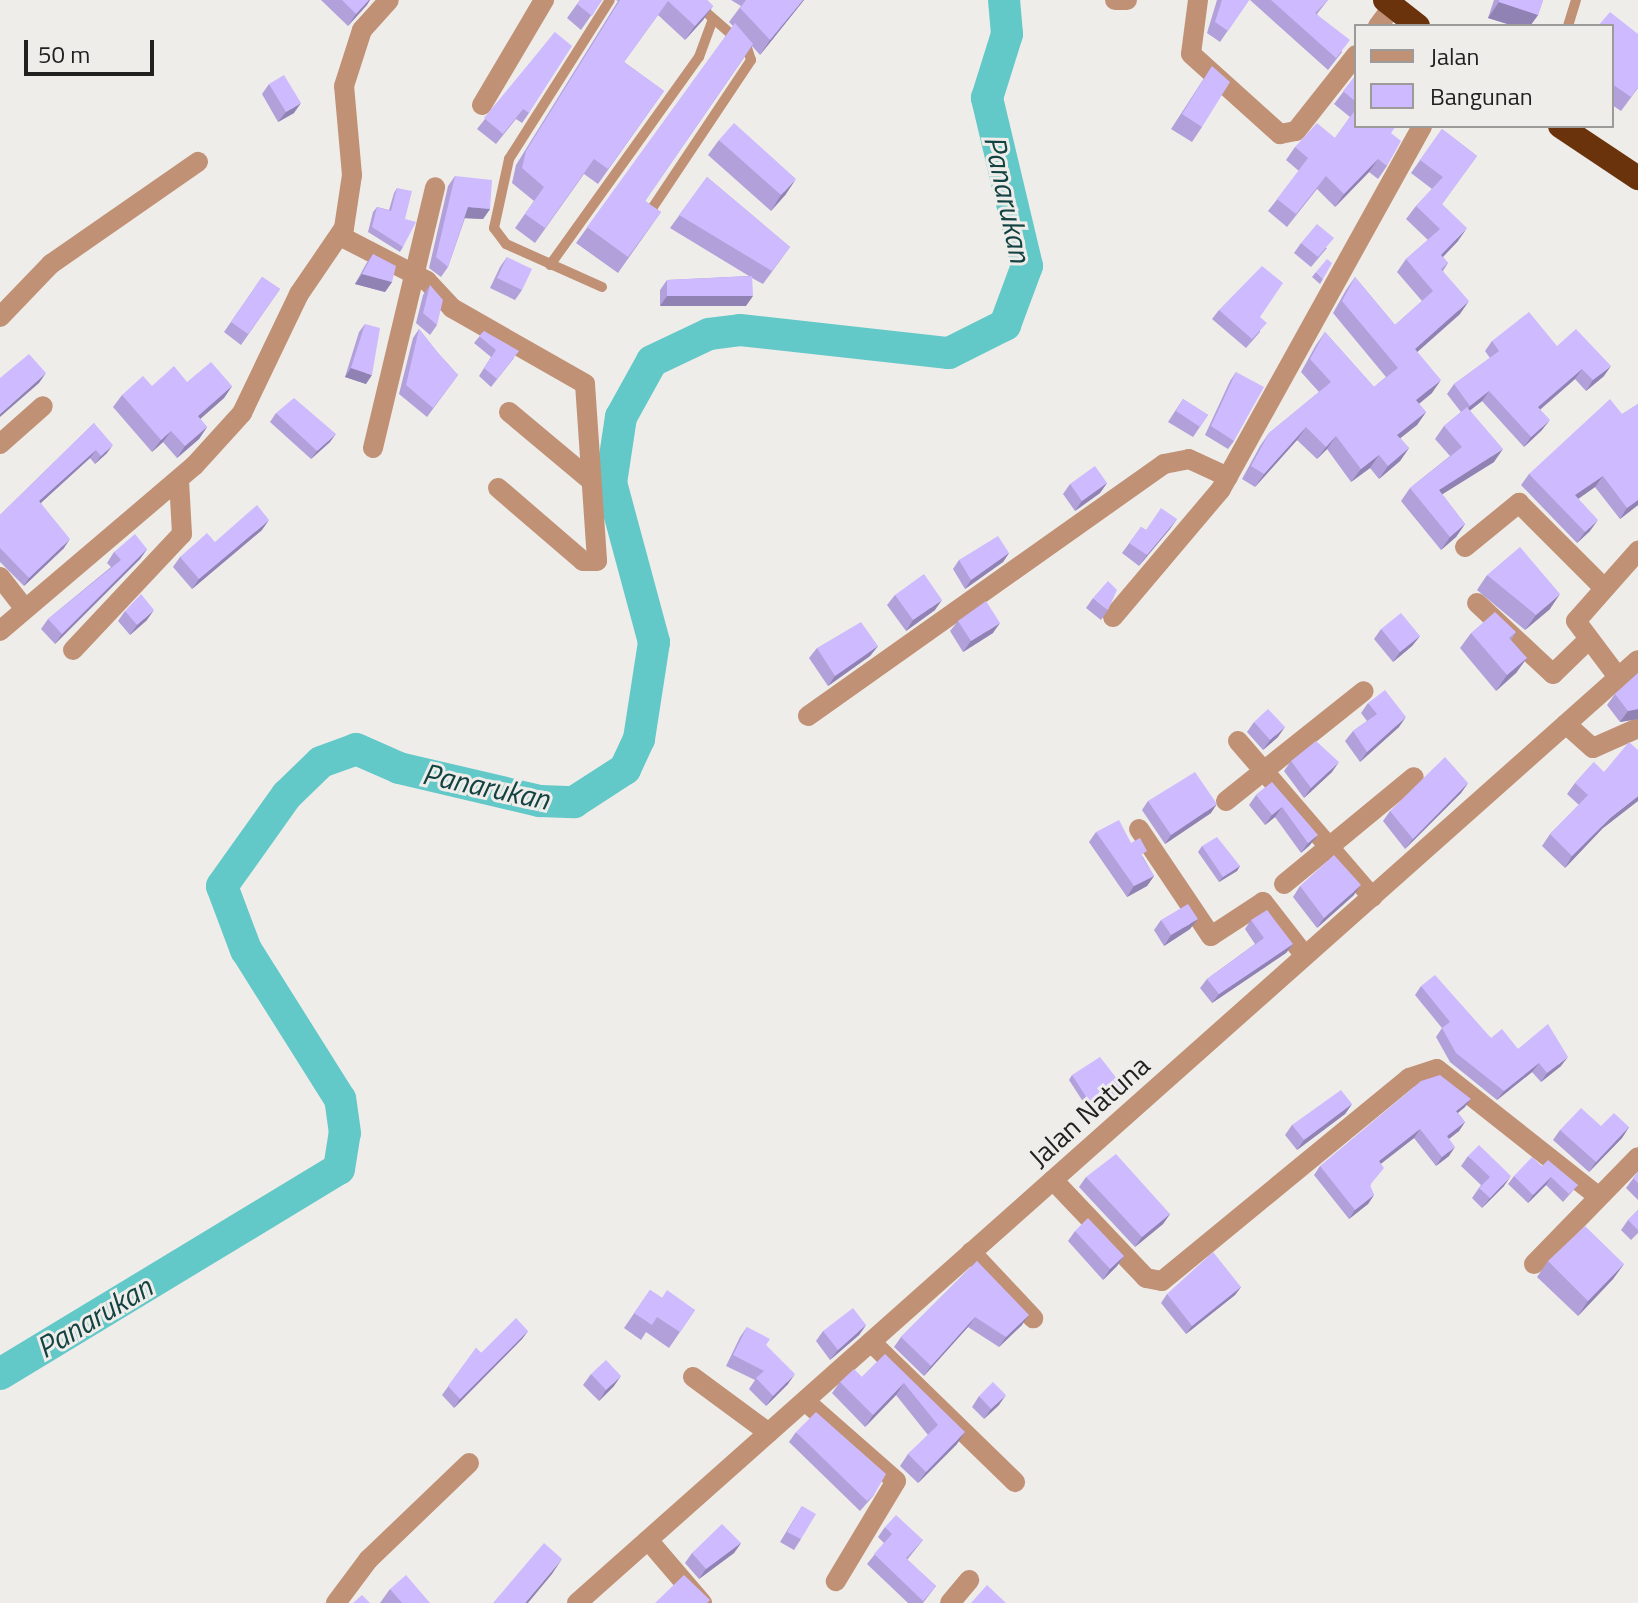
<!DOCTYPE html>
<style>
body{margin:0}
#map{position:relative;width:1638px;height:1603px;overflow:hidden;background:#efedea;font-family:"Titillium Web",sans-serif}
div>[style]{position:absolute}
.river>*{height:32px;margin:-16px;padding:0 16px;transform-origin:16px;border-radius:16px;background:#62c8c8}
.lane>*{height:10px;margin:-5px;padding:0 5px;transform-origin:5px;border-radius:5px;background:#c19176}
.street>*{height:20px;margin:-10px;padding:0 10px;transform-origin:10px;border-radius:10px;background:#c19176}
.highway>*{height:24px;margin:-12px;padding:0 12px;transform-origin:12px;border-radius:12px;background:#6a330c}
.wall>*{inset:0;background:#b1a0da}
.shaded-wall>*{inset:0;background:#9082b2}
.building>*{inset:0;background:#cebafe}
span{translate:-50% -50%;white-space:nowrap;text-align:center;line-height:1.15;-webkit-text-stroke:6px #efedea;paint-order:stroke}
.street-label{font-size:28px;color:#212120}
.water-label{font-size:30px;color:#124242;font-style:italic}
.legend{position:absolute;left:1354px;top:24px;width:260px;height:104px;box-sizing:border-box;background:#efedea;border:2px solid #9d9b99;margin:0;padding:10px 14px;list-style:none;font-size:24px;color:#212120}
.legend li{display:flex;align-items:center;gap:16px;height:40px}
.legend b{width:40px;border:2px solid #9d9b99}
.scale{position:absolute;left:24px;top:40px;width:130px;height:36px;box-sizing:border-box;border:4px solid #212120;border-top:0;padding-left:10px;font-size:24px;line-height:28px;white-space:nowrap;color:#212120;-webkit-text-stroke:6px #efedea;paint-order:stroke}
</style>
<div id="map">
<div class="river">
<div style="left:0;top:1374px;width:396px;rotate:-31.2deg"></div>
<div style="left:339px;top:1169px;width:36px;rotate:-81deg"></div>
<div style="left:345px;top:1133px;width:34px;rotate:-98deg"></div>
<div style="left:340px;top:1099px;width:176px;rotate:-122.2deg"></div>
<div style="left:246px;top:950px;width:68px;rotate:-110.6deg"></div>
<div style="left:222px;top:886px;width:112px;rotate:-54.5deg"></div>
<div style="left:287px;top:795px;width:47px;rotate:-44.1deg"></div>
<div style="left:321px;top:762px;width:37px;rotate:-20deg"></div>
<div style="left:356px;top:749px;width:47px;rotate:23.8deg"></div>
<div style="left:399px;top:768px;width:145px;rotate:13.2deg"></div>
<div style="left:540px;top:801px;width:34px;rotate:2deg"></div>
<div style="left:574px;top:802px;width:61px;rotate:-32.9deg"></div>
<div style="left:625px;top:769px;width:33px;rotate:-65deg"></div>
<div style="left:639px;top:739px;width:98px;rotate:-81.2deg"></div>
<div style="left:654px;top:642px;width:165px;rotate:-105.1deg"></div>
<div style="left:611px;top:483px;width:67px;rotate:-81.4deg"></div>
<div style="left:621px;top:417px;width:64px;rotate:-61deg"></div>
<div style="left:652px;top:361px;width:63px;rotate:-25.3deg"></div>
<div style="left:709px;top:334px;width:31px;rotate:-7deg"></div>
<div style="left:740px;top:330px;width:210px;rotate:6.3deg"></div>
<div style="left:949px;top:353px;width:63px;rotate:-26.6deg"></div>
<div style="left:1005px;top:325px;width:63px;rotate:-69.6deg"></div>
<div style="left:1027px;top:266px;width:173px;rotate:-103.4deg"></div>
<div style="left:987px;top:98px;width:67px;rotate:-72.6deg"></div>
<div style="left:1007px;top:34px;width:34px;rotate:-95deg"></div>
</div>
<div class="lane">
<div style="left:1568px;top:26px;width:27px;rotate:-73deg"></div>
<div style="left:649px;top:213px;width:184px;rotate:-56.3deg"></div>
<div style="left:751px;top:60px;width:13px;rotate:-108deg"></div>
<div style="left:747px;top:48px;width:73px;rotate:-138.9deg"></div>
<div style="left:550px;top:265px;width:256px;rotate:-54.4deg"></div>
<div style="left:699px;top:57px;width:40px;rotate:-69.8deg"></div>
<div style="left:602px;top:287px;width:105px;rotate:-155.9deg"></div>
<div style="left:506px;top:244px;width:20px;rotate:-127deg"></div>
<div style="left:494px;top:228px;width:71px;rotate:-77.7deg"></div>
<div style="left:509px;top:159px;width:188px;rotate:-57.6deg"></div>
</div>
<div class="street">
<div style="left:1115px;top:0;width:12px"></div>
<div style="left:1198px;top:0;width:54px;rotate:97.4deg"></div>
<div style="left:1191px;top:54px;width:120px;rotate:42deg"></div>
<div style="left:1280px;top:134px;width:16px;rotate:-11deg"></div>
<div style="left:1296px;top:131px;width:97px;rotate:-51.7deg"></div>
<div style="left:1378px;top:26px;width:25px;rotate:-53deg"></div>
<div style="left:482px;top:105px;width:122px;rotate:-59.4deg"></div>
<div style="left:340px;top:236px;width:98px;rotate:27.3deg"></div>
<div style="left:427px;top:281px;width:37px;rotate:47deg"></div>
<div style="left:452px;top:308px;width:153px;rotate:29.7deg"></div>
<div style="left:585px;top:384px;width:177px;rotate:86.1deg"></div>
<div style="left:597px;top:561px;width:14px;rotate:180deg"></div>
<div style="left:583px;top:561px;width:112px;rotate:-139.3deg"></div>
<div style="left:0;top:317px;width:74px;rotate:-46.1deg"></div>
<div style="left:51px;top:264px;width:179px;rotate:-34.8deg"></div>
<div style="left:509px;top:412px;width:104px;rotate:39.9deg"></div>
<div style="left:0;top:444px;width:57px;rotate:-41.5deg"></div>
<div style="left:373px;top:448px;width:268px;rotate:-76.6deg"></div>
<div style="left:1465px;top:547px;width:70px;rotate:-39.2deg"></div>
<div style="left:1519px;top:503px;width:120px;rotate:45deg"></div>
<div style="left:0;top:577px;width:39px;rotate:52deg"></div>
<div style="left:1477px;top:603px;width:104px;rotate:43.1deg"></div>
<div style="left:1553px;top:674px;width:46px;rotate:-44.1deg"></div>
<div style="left:1113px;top:617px;width:167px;rotate:-49.8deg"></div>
<div style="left:1221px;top:489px;width:415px;rotate:-61deg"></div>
<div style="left:0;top:631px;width:255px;rotate:-40.4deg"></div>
<div style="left:194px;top:466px;width:72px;rotate:-47.8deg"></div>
<div style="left:242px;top:413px;width:132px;rotate:-64.4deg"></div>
<div style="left:299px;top:294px;width:80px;rotate:-55.7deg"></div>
<div style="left:344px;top:228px;width:54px;rotate:-81.4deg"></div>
<div style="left:352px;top:175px;width:89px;rotate:-95.1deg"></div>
<div style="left:344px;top:86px;width:59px;rotate:-72.2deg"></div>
<div style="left:362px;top:30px;width:40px;rotate:-48deg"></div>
<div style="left:73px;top:650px;width:159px;rotate:-46.8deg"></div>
<div style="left:182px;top:534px;width:54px;rotate:-93.2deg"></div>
<div style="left:1618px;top:677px;width:70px;rotate:-126.9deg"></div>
<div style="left:1576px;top:621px;width:94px;rotate:-48.5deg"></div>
<div style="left:808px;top:716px;width:436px;rotate:-35.3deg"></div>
<div style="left:1164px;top:464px;width:25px;rotate:-11deg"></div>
<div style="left:1189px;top:459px;width:43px;rotate:24.8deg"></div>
<div style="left:1566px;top:724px;width:36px;rotate:42deg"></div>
<div style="left:1593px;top:748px;width:49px;rotate:-24deg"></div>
<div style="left:1238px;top:741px;width:206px;rotate:49.3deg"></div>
<div style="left:1226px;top:801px;width:176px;rotate:-38.6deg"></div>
<div style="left:1139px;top:829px;width:129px;rotate:56.1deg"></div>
<div style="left:1211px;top:936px;width:62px;rotate:-33.2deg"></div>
<div style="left:1263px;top:902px;width:68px;rotate:52.1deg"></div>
<div style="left:1284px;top:884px;width:168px;rotate:-39.5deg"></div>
<div style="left:1053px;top:1180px;width:135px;rotate:46.5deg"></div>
<div style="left:1146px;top:1278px;width:16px;rotate:11deg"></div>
<div style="left:1162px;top:1281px;width:320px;rotate:-39.4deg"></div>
<div style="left:1409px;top:1078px;width:29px;rotate:-18deg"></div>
<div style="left:1437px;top:1069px;width:205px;rotate:38.3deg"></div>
<div style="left:971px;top:1252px;width:91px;rotate:46.8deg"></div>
<div style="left:1534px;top:1264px;width:149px;rotate:-45.8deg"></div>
<div style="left:871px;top:1342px;width:201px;rotate:44.2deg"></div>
<div style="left:693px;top:1377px;width:94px;rotate:36.4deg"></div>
<div style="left:805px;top:1401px;width:121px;rotate:41.3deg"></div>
<div style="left:896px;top:1481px;width:117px;rotate:121deg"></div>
<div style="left:648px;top:1540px;width:83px;rotate:49.4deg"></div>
<div style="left:336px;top:1603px;width:54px;rotate:-53.3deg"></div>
<div style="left:368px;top:1560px;width:140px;rotate:-43.8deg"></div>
<div style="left:577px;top:1603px;width:1419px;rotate:-41.63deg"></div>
<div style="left:950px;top:1603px;width:30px;rotate:-50deg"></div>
</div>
<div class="highway">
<div style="left:1385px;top:0;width:42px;rotate:38.2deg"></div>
<div style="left:1560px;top:126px;width:94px;rotate:33.7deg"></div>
</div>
<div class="wall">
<div style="clip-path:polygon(321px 0,370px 0,348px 26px)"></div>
<div style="clip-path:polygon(580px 0,602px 0,581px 30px,567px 18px)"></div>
<div style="clip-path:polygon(616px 0,707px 0,713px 6px,703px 20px,685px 40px,658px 15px,624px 62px,664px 91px,598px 184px,584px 174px,535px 243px,515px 228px,534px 201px,512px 183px,516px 165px,618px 1px)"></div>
<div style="clip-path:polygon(731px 0,804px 0,760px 55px,752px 46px,645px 201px,661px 212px,618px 273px,576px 243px,733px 26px,729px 22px,741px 6px)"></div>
<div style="clip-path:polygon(1217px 0,1249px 0,1220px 42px,1207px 33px)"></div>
<div style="clip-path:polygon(1250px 0,1328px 0,1317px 14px,1342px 52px,1328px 70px)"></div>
<div style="clip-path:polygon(1494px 0,1543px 0,1538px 15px,1530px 26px,1514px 26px,1488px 18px)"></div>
<div style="clip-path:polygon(1612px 26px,1638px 88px,1621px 111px,1612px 105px)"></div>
<div style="clip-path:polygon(555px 32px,529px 113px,522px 123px,516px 119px,496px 144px,477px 129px)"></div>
<div style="clip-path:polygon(1212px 66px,1202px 127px,1192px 142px,1171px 129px)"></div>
<div style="clip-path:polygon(1356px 75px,1356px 126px,1391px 133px,1387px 166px,1378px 179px,1369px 172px,1335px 207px,1317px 189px,1287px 227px,1268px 211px,1299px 171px,1286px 160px,1295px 147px,1335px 138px,1350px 117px,1334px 104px)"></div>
<div style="clip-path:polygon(269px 84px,294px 113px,278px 122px,262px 94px)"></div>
<div style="clip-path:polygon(1442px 129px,1477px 156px,1442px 204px,1458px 241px,1443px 257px,1448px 263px,1443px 271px,1460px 314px,1417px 352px,1432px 393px,1419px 404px,1426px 412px,1417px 425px,1400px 438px,1409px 448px,1400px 461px,1379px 479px,1370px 468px,1351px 482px,1327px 449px,1317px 459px,1297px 440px,1255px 487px,1242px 479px,1260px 446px,1269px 433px,1319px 392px,1301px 372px,1316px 345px,1325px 332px,1374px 387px,1386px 377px,1333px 313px,1346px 290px,1355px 277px,1395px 325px,1422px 301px,1397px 272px,1406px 259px,1428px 240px,1406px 219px,1416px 206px,1432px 189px,1411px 173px)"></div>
<div style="clip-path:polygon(719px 140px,786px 194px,771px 211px,708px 155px)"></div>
<div style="clip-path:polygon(455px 176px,490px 209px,483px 219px,465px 218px,448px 267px,441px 277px,429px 268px,448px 186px)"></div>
<div style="clip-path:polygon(707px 177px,790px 247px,763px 284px,752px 278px,746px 306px,660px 306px,660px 290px,667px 280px,749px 276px,670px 228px)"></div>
<div style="clip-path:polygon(397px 188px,403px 247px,400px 252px,368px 232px,373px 212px,377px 207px,389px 210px,394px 193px)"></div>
<div style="clip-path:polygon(1301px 243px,1327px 248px,1311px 267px,1294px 253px)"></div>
<div style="clip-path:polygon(373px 254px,392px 282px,385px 292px,355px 284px,366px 264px)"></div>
<div style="clip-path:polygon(507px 257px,522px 290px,515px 300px,490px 288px,500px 267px)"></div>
<div style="clip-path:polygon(1316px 272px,1323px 279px,1320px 284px,1312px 277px)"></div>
<div style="clip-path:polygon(262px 277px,280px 289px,241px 345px,224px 332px)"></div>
<div style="clip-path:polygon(430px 285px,437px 325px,430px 335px,416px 323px,423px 295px)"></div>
<div style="clip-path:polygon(1219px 310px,1260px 317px,1260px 332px,1246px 348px,1212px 319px)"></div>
<div style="clip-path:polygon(365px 324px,366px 384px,345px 377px,359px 332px)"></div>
<div style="clip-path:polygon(419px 329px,438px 353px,458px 375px,427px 417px,399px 394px,413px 338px)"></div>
<div style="clip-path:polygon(484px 331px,514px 358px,491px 387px,479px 376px,491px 357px,474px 343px)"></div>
<div style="clip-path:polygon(1492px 341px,1557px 346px,1604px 376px,1586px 391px,1575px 379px,1540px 410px,1542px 430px,1524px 447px,1482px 401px,1470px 410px,1494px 462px,1442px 494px,1465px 524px,1456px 537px,1441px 550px,1401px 501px,1410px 488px,1450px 456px,1435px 439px,1444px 426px,1461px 412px,1447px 394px,1454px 384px,1490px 358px,1485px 351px)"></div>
<div style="clip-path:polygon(1236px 372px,1234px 441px,1228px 449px,1205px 435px,1230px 381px)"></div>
<div style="clip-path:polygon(187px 382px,232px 386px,224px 398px,200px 419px,207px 427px,199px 439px,177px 458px,163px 442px,152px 452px,113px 407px,122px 395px,152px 386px)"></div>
<div style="clip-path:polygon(1183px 399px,1208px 415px,1193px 437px,1168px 422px)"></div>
<div style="clip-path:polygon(1638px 404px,1638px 505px,1620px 519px,1595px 487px,1578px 499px,1590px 531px,1577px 543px,1521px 485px,1529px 474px)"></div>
<div style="clip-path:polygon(276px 413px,330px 442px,311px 459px,270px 422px)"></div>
<div style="clip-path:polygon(94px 423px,107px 453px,95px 464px,90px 458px,41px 503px,64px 548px,24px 586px,0 562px,0 515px)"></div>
<div style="clip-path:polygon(1107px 483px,1100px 493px,1075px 511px,1063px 494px,1070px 484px)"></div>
<div style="clip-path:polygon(1177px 519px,1139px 566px,1122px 553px,1141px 527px,1146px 530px)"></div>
<div style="clip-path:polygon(262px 530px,192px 589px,173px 567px,180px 557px,215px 542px)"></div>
<div style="clip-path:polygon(147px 549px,140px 559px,55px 644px,41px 629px,48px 619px,111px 567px,107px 563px,114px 552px)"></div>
<div style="clip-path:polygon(1009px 553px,1003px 562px,965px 589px,953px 569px,959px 560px)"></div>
<div style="clip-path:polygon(1487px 575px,1550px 609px,1525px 630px,1477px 590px)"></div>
<div style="clip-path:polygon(895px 595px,935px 610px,906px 631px,887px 605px)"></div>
<div style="clip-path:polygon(1093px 598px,1108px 610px,1101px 620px,1086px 608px)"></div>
<div style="clip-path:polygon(125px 611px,147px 620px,130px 635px,118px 621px)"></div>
<div style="clip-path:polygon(958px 621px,993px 633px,963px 652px,950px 631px)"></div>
<div style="clip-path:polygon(1381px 629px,1420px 636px,1412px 646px,1393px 662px,1374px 639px)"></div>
<div style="clip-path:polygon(1516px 632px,1511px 640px,1527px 658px,1516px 673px,1496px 691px,1460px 648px,1471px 633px)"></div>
<div style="clip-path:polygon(878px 646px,870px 656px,828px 686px,809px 658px,817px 648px)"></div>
<div style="clip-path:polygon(1638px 673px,1638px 719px,1620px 722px,1607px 705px,1615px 694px)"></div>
<div style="clip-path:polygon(1368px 703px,1399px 727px,1360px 762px,1345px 741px,1353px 731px,1367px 721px,1361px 713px)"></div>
<div style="clip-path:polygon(1254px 722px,1278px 737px,1263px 750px,1247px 732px)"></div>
<div style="clip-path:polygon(1291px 761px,1332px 772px,1304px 798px,1284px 771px)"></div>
<div style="clip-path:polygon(1594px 762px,1602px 829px,1565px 868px,1542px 846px,1550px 834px,1579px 805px,1567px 794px,1575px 783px)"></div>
<div style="clip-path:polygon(1272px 782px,1310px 845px,1301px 853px,1275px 817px,1265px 825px,1249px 805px,1256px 795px)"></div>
<div style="clip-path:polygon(1468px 783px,1461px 793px,1405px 849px,1383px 821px,1390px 811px)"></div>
<div style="clip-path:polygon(1148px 801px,1211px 813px,1165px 844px,1142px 810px)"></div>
<div style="clip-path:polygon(1096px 832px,1131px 843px,1143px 857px,1154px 876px,1147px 886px,1127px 897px,1089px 842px)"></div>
<div style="clip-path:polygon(1202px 846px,1240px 866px,1237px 871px,1219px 882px,1198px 852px)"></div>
<div style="clip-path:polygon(1300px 886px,1354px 895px,1317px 928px,1293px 897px)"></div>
<div style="clip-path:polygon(1161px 920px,1190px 929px,1164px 946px,1154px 930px)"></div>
<div style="clip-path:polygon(1251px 920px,1293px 944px,1286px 953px,1212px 1003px,1200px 988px,1207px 979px,1255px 944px,1245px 929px)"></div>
<div style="clip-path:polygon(1421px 986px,1491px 1038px,1561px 1066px,1541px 1082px,1532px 1072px,1497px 1100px,1450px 1062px,1436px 1037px,1442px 1028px,1415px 995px)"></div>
<div style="clip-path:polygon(1072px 1075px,1122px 1094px,1093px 1117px,1069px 1080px)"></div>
<div style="clip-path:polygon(1352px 1104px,1345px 1114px,1297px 1150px,1285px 1135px,1292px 1125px)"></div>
<div style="clip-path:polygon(1465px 1107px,1458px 1113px,1465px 1122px,1459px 1131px,1449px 1139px,1449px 1156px,1436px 1166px,1414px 1138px,1380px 1164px,1370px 1186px,1374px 1195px,1368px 1204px,1349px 1219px,1314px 1175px,1320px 1166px)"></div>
<div style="clip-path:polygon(1601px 1126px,1629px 1127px,1622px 1138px,1589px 1172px,1553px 1140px,1560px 1130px)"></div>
<div style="clip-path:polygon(1468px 1156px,1504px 1186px,1482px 1208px,1472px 1198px,1481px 1185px,1461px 1166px)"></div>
<div style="clip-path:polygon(1542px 1166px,1578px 1185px,1563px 1202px,1546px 1185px,1528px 1203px,1508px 1184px,1514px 1176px)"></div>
<div style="clip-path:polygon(1638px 1172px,1638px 1200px,1626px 1188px)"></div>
<div style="clip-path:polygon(1086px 1177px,1170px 1214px,1163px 1224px,1135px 1247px,1079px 1187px)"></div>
<div style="clip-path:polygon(1638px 1210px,1638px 1233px,1631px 1240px,1621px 1230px,1628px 1220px)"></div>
<div style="clip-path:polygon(1075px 1231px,1124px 1256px,1117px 1266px,1103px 1280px,1068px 1241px)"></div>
<div style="clip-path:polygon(977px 1261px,1022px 1325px,999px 1347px,968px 1327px,924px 1376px,894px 1347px,901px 1337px)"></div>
<div style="clip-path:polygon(1548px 1261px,1624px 1264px,1613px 1279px,1578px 1316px,1537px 1277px)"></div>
<div style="clip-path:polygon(1241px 1287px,1235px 1295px,1186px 1334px,1161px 1303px,1167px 1294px)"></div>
<div style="clip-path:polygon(650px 1290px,662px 1298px,695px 1310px,669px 1348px,646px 1332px,641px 1340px,624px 1328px)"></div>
<div style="clip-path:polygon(866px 1325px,859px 1335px,830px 1360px,816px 1341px,823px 1331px)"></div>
<div style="clip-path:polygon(747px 1327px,766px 1345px,788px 1384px,766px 1406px,749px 1389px,755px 1380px,726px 1366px,740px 1337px)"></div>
<div style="clip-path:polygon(528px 1331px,522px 1339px,454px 1408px,442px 1395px,476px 1348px,481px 1353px)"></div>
<div style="clip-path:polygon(885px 1354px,957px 1444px,918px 1483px,900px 1466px,908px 1454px,928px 1435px,896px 1395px,865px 1427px,832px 1393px,840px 1382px,862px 1377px)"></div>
<div style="clip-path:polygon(591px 1374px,614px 1386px,599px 1401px,583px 1385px)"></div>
<div style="clip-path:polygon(979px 1396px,999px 1405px,984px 1419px,972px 1407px)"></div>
<div style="clip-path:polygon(796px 1432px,874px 1495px,860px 1511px,789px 1442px)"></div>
<div style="clip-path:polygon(802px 1506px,801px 1539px,794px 1550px,780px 1542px)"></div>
<div style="clip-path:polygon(885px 1527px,923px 1540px,907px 1560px,936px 1586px,923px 1603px,908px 1603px,867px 1564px,884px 1543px,878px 1537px)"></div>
<div style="clip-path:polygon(741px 1543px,734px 1553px,699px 1579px,685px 1563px,692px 1553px)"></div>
<div style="clip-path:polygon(390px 1589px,430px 1603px,380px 1603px)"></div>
</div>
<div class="shaded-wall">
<div style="clip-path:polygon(369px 0,370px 0,367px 5px,348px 26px,356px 14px)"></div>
<div style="clip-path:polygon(803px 0,804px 0,760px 55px,770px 40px)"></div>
<div style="clip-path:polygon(1499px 2px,1538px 15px,1530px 26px,1514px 26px,1488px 18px)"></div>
<div style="clip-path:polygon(713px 6px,703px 20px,685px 40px,695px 26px)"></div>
<div style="clip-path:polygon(301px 103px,294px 113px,278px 122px,286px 112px)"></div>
<div style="clip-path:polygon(1378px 159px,1369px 172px,1335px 207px,1344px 194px)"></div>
<div style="clip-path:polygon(796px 179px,786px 194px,771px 211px,781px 195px)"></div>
<div style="clip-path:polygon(468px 207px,490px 209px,483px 219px,461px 218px)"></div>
<div style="clip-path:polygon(1467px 228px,1458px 241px,1432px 268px,1441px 255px)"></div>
<div style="clip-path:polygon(362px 274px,392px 282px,385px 292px,355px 284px)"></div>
<div style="clip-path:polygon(667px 296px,753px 296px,746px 306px,660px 306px)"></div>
<div style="clip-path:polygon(1469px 301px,1460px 314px,1406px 362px,1415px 349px)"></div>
<div style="clip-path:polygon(1611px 366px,1604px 376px,1586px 391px,1593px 380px)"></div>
<div style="clip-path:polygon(351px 368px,372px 375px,366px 384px,345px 377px)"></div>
<div style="clip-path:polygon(1582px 369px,1575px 379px,1531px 417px,1538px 407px)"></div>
<div style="clip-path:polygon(46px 373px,39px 383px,0 417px,0 414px)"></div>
<div style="clip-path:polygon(1441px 380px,1432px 393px,1407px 413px,1416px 400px)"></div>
<div style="clip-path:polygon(232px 386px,224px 398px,190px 428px,198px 416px)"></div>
<div style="clip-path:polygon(1489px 391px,1482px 401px,1463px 416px,1470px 406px)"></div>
<div style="clip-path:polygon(1426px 412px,1417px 425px,1388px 448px,1397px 435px)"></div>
<div style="clip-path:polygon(1550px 420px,1542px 430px,1524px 447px,1531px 437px)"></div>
<div style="clip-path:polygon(207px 427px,199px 439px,177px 458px,185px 446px)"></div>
<div style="clip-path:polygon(1306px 427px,1297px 440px,1255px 487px,1264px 474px)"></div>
<div style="clip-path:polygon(171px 431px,163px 442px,152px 452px,161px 440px)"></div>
<div style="clip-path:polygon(336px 434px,330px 442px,311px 459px,317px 451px)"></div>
<div style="clip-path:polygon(1336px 436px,1327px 449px,1317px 459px,1326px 447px)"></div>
<div style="clip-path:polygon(113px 445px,107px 453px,95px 464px,101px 456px)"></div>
<div style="clip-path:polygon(1409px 448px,1400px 461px,1379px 479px,1388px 466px)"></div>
<div style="clip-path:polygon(1503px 449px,1494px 462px,1430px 502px,1439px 490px)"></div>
<div style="clip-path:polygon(96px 450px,90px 458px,34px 509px,39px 501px)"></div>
<div style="clip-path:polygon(1379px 455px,1370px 468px,1351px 482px,1361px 469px)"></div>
<div style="clip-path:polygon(1603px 476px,1595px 487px,1568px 506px,1575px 495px)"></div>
<div style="clip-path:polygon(1107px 483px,1100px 493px,1075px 511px,1082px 501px)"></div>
<div style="clip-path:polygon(1638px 500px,1638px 505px,1620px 519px,1627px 508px)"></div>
<div style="clip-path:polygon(1177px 519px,1170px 529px,1139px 566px,1147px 555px)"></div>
<div style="clip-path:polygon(269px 520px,262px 530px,192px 589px,199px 579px)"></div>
<div style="clip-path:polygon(1598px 520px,1590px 531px,1577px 543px,1585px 532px)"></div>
<div style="clip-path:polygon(1465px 524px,1456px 537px,1441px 550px,1450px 537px)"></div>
<div style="clip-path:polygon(70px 539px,64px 548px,24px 586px,29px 578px)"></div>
<div style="clip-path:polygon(147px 549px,140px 559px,55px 644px,62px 634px)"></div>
<div style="clip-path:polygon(1009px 553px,1003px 562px,965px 589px,971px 580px)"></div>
<div style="clip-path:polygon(1560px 594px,1550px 609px,1525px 630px,1536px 615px)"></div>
<div style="clip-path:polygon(942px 600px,935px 610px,906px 631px,913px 620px)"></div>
<div style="clip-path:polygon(154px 610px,147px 620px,130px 635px,137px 625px)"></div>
<div style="clip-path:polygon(1000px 623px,993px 633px,963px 652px,971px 641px)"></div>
<div style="clip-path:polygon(1420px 636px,1412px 646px,1393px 662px,1400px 652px)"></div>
<div style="clip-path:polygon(878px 646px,870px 656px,828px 686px,835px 676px)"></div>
<div style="clip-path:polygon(1527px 658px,1516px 673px,1496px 691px,1507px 675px)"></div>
<div style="clip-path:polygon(1638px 709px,1638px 719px,1620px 722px,1628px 711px)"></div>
<div style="clip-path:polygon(1406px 717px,1399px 727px,1360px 762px,1367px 752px)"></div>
<div style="clip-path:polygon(1285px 727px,1278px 737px,1263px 750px,1270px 740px)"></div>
<div style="clip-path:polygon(1339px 762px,1332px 772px,1304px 798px,1311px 788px)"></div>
<div style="clip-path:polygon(1468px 783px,1461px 793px,1405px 849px,1413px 839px)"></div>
<div style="clip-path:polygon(1638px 796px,1638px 801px,1602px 829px,1565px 868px,1572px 856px,1610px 818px)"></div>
<div style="clip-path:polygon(1217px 804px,1211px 813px,1165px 844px,1171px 835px)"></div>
<div style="clip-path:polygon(1282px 807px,1275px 817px,1265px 825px,1272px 815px)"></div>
<div style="clip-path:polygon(1318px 835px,1310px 845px,1301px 853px,1308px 843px)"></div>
<div style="clip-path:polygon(1240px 866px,1237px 871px,1219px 882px,1223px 877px)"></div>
<div style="clip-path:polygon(1154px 876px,1147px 886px,1127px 897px,1134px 886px)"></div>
<div style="clip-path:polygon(1361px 885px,1354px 895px,1317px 928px,1324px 918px)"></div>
<div style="clip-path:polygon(1198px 919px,1190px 929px,1164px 946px,1171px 935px)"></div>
<div style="clip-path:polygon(1293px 944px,1286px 953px,1212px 1003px,1219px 994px)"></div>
<div style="clip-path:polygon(1568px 1057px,1561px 1066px,1541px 1082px,1547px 1073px)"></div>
<div style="clip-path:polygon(1539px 1063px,1532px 1072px,1497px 1100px,1504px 1091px)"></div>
<div style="clip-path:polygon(1125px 1089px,1122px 1094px,1093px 1117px,1096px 1112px)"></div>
<div style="clip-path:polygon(1471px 1099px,1465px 1107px,1450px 1119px,1456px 1111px)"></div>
<div style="clip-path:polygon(1352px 1104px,1345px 1114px,1297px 1150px,1304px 1140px)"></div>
<div style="clip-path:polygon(1465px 1122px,1459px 1131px,1441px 1145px,1447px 1136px)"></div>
<div style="clip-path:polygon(1629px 1127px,1622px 1138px,1589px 1172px,1596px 1162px)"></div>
<div style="clip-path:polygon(1420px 1129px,1414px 1138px,1373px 1170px,1379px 1161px)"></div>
<div style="clip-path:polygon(1455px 1147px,1449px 1156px,1436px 1166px,1442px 1157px)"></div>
<div style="clip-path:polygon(1511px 1176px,1504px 1186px,1482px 1208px,1490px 1198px)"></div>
<div style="clip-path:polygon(1551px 1177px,1546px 1185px,1528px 1203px,1533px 1195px)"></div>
<div style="clip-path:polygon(1374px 1195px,1368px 1204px,1349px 1219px,1355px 1210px)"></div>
<div style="clip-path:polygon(1170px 1214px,1163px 1224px,1135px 1247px,1142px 1237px)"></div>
<div style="clip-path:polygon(1124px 1256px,1117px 1266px,1103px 1280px,1110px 1269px)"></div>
<div style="clip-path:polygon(1624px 1264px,1613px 1279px,1578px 1316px,1588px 1301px)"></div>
<div style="clip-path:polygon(1241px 1287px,1235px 1295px,1186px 1334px,1192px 1326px)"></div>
<div style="clip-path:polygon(1029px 1315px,1022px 1325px,999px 1347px,1006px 1337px)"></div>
<div style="clip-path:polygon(975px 1317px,968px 1327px,924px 1376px,931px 1366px)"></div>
<div style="clip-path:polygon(866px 1325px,859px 1335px,830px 1360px,838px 1350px)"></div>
<div style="clip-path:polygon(528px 1331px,522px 1339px,454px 1408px,460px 1399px)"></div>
<div style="clip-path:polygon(795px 1374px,788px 1384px,766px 1406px,773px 1396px)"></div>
<div style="clip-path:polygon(621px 1376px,614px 1386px,599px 1401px,606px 1390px)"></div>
<div style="clip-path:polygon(904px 1383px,896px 1395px,865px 1427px,873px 1415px)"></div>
<div style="clip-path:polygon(1006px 1395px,999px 1405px,984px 1419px,991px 1409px)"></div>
<div style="clip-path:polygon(965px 1432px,957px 1444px,918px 1483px,926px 1472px)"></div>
<div style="clip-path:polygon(741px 1543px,734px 1553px,699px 1579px,706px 1569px)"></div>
<div style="clip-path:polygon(562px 1559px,552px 1574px,528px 1603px,525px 1603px)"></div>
</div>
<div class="building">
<div style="clip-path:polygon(342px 0,369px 0,356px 14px)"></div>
<div style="clip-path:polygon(580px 0,602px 0,592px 16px,577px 4px)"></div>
<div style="clip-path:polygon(620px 0,707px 0,713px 6px,695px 26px,668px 1px,624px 62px,664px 91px,608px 169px,594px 159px,545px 228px,525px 214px,544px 187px,522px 168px,526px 151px)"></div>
<div style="clip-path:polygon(746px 0,803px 0,770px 40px,740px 8px)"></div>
<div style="clip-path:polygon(1222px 0,1249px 0,1228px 31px,1215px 22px)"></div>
<div style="clip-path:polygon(1271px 0,1328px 0,1315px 13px,1350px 40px,1336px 58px)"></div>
<div style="clip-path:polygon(1499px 0,1543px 0,1538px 15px,1499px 2px)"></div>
<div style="clip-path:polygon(1610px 12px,1638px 34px,1638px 87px,1631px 97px,1612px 84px,1612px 26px,1598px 26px)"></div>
<div style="clip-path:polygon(735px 23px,753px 44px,645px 201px,661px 212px,628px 257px,587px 227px)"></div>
<div style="clip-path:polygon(555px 32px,572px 46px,529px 113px,523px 109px,503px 134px,484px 118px)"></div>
<div style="clip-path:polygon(1212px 66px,1230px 82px,1202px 127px,1182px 114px)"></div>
<div style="clip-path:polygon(284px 75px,301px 103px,286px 112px,269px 84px)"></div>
<div style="clip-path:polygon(1356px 75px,1356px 102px,1343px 91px)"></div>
<div style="clip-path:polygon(1356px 109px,1356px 126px,1396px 126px,1391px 133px,1401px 141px,1387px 166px,1378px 159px,1344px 194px,1326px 176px,1296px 214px,1277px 199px,1308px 158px,1295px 147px,1317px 123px,1335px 138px)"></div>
<div style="clip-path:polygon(734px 123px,796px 179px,781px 195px,719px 140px)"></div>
<div style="clip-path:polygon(1442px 129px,1477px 156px,1442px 204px,1467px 228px,1441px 255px,1448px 263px,1441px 269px,1469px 301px,1415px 349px,1441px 380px,1416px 400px,1426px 412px,1397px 435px,1409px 448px,1388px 466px,1379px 455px,1361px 469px,1336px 436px,1326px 447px,1306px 427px,1264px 474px,1251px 466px,1269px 433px,1331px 382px,1310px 359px,1325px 332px,1374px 387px,1398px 368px,1342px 301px,1355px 277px,1395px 325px,1433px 291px,1406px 259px,1440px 229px,1416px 206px,1443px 177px,1420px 160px)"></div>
<div style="clip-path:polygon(455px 176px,492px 180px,490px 209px,468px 207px,448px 267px,436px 257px)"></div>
<div style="clip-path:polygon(707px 177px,790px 247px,772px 271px,679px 215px)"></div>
<div style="clip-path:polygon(397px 188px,412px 191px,405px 219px,416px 222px,403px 247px,372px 227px,377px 207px,391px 211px)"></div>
<div style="clip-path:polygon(1317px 224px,1334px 238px,1318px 257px,1301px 243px)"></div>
<div style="clip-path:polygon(373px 254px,396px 266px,392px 282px,362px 274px)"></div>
<div style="clip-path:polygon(507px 257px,532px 269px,522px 290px,497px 278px)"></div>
<div style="clip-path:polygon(1327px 259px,1332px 263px,1323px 279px,1316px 272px)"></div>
<div style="clip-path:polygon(1262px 266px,1283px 283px,1260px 317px,1267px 323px,1252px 339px,1219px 310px)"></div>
<div style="clip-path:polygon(752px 276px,753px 296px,667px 296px,667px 280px)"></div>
<div style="clip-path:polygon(262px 277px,280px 289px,248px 334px,231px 322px)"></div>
<div style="clip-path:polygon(430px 285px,443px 300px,437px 325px,423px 313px)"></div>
<div style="clip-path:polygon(1529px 312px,1557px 346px,1576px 329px,1611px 366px,1593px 380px,1582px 369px,1538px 407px,1550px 420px,1531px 437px,1489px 391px,1470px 406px,1454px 384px,1499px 351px,1492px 341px)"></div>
<div style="clip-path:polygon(365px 324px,380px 328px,372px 375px,351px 368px)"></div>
<div style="clip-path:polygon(419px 329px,438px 353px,458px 375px,433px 408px,406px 385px)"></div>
<div style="clip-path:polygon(484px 331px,519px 351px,497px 379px,484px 368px,496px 350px,479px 336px)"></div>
<div style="clip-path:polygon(29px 354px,46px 373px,0 414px,0 378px)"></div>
<div style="clip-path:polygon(211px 362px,232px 386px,198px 416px,207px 427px,185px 446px,171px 431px,161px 440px,122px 395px,143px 376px,152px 386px,174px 366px,187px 382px)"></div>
<div style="clip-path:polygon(1236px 372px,1264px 387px,1234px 441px,1211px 426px)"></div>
<div style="clip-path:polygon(294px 398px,336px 434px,317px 451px,276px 413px)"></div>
<div style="clip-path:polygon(1183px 399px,1208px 415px,1200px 427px,1176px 411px)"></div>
<div style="clip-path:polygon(1610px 399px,1622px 414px,1638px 404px,1638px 500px,1627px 508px,1603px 476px,1575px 495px,1598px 520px,1585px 532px,1529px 474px)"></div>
<div style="clip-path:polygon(1467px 407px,1503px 449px,1439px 490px,1465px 524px,1450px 537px,1410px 488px,1462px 447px,1444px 426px)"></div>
<div style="clip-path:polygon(94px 423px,113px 445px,101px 456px,96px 450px,39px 501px,70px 539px,29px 578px,0 548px,0 515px)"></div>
<div style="clip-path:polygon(1095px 466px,1107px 483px,1082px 501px,1070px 484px)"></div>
<div style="clip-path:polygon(257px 505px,269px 520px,199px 579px,180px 557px,207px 533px,215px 542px)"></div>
<div style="clip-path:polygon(1161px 508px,1177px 519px,1147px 555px,1129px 543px,1141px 527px,1146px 530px)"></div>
<div style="clip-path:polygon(135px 534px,147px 549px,62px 634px,48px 619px,121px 560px,114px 552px)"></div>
<div style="clip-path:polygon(998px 536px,1009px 553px,971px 580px,959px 560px)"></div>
<div style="clip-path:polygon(1520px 547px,1560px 594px,1536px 615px,1487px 575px)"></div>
<div style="clip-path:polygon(924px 574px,942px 600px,913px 620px,895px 595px)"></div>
<div style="clip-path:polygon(1108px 581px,1117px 590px,1108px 610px,1093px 598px)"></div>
<div style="clip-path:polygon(141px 594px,154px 610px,137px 625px,125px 611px)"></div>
<div style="clip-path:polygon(986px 601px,1000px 623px,971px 641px,958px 621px)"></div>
<div style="clip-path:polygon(1495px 612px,1516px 632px,1509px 638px,1527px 658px,1507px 675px,1471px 633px)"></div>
<div style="clip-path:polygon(1401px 613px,1420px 636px,1400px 652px,1381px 629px)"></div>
<div style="clip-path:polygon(861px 622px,878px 646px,835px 676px,817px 648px)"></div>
<div style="clip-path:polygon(1638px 673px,1638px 709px,1628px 711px,1615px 694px)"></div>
<div style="clip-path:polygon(1385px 690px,1406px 717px,1367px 752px,1353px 731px,1377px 714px,1368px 703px)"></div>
<div style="clip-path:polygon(1268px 709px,1285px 727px,1270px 740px,1254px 722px)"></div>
<div style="clip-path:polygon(1316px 741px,1339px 762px,1311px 788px,1291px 761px)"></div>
<div style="clip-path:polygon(1629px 742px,1638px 750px,1638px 796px,1610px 818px,1572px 856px,1550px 834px,1588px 795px,1575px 783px,1594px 762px,1604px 772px)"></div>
<div style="clip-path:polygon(1445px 757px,1468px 783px,1413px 839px,1390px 811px)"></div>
<div style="clip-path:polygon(1195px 772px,1217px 804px,1171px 835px,1148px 801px)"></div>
<div style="clip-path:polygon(1272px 782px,1318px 835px,1308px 843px,1282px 807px,1272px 815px,1256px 795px)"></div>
<div style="clip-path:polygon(1119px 820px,1131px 843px,1140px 838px,1147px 851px,1141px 855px,1154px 876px,1134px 886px,1096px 832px)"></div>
<div style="clip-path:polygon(1217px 837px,1240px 866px,1223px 877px,1202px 846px)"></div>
<div style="clip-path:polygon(1334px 855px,1361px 885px,1324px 918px,1300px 886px)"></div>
<div style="clip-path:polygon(1188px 904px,1198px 919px,1171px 935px,1161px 920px)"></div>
<div style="clip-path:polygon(1267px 910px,1293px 944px,1219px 994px,1207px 979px,1264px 938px,1251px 920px)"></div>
<div style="clip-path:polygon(1435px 975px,1491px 1038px,1502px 1029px,1518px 1049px,1548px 1024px,1568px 1057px,1547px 1073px,1539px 1063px,1504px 1091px,1456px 1053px,1442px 1028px,1450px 1022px,1421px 986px)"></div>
<div style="clip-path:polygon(1100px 1057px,1125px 1089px,1096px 1112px,1072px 1075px)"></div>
<div style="clip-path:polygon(1440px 1075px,1471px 1099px,1456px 1111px,1465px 1122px,1447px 1136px,1455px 1147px,1442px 1157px,1420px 1129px,1379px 1161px,1384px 1168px,1370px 1185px,1374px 1195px,1355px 1210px,1320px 1166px,1421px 1081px)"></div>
<div style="clip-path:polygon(1341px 1090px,1352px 1104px,1304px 1140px,1292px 1125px)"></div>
<div style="clip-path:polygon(1581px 1108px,1601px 1126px,1614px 1113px,1629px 1127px,1596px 1162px,1560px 1130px)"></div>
<div style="clip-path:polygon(1479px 1145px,1511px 1176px,1490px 1198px,1479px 1188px,1490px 1177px,1468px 1156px)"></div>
<div style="clip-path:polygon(1116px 1154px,1170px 1214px,1142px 1237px,1086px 1177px)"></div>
<div style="clip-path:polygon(1532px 1157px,1542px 1166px,1548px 1160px,1578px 1185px,1569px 1194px,1551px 1177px,1533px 1195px,1514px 1176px)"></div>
<div style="clip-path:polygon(1638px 1172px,1638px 1183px,1633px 1178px)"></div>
<div style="clip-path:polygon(1638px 1210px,1638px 1230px,1628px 1220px)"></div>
<div style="clip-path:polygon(1088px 1218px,1124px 1256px,1110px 1269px,1075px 1231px)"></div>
<div style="clip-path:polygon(1585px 1226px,1624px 1264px,1588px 1301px,1548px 1261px)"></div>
<div style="clip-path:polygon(1213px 1252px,1241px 1287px,1192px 1326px,1167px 1294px)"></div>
<div style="clip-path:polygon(977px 1261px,1029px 1315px,1006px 1337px,975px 1317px,931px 1366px,901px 1337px)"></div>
<div style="clip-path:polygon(650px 1290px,662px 1298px,667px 1290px,695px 1310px,680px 1332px,657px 1317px,652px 1325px,634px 1313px)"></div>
<div style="clip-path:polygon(853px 1308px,866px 1325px,838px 1350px,823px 1331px)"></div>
<div style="clip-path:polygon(516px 1318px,528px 1331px,460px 1399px,448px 1386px,476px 1348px,481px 1353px)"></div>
<div style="clip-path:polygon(747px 1327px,770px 1339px,766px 1345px,795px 1374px,773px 1396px,756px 1378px,764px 1371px,733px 1355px)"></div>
<div style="clip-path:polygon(885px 1354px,965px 1432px,926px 1472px,908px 1454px,938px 1425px,904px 1383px,873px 1415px,840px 1382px,854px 1369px,862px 1377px)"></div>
<div style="clip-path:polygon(606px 1360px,621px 1376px,606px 1390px,591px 1374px)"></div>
<div style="clip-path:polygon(993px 1382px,1006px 1395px,991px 1409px,979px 1396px)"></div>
<div style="clip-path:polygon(816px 1412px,886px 1474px,874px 1495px,867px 1501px,796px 1432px)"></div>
<div style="clip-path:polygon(802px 1506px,816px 1514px,801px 1539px,787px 1532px)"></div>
<div style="clip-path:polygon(896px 1515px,923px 1540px,906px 1558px,936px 1586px,923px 1601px,874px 1554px,892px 1534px,885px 1527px)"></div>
<div style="clip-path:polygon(722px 1524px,741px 1543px,706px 1569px,692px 1553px)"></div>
<div style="clip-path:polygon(544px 1543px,562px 1559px,525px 1603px,493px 1603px)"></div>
<div style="clip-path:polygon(406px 1575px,430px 1603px,402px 1603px,390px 1589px)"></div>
<div style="clip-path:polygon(684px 1575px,710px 1600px,707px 1603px,655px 1603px)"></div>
<div style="clip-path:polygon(987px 1585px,1006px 1603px,971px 1603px)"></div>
<div style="clip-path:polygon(362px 1595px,370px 1603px,353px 1603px)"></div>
</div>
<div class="street-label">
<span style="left:1089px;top:1111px;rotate:-42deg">Jalan Natuna</span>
</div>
<div class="water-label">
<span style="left:1008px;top:199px;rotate:78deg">Panarukan</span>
<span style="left:486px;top:786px;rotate:12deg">Panarukan</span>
<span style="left:94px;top:1317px;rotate:-31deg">Panarukan</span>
</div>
<ul class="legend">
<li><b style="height:10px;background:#c19176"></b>Jalan</li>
<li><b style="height:22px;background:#cebafe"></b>Bangunan</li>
</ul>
<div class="scale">50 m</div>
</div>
